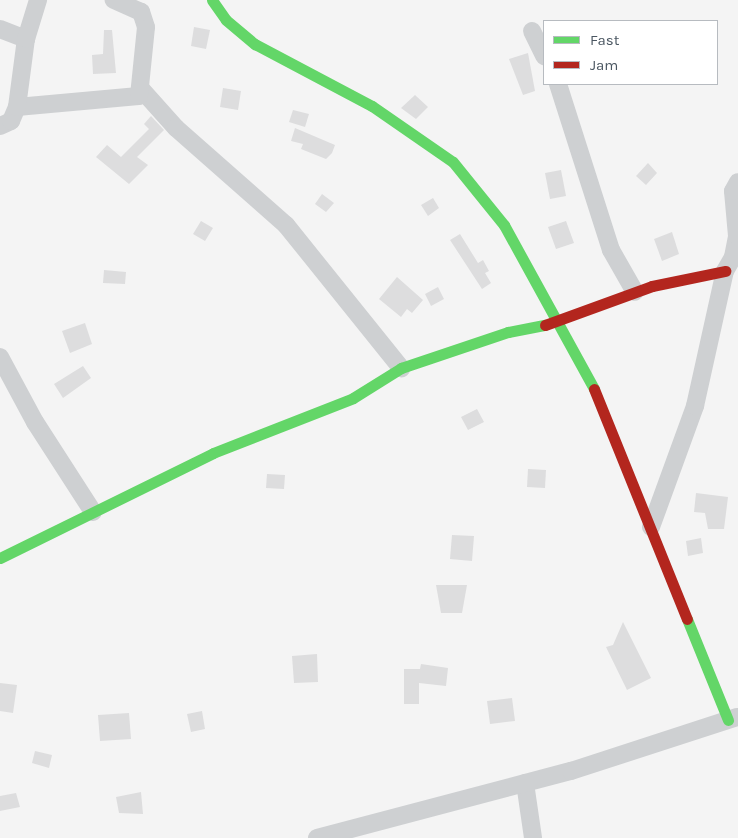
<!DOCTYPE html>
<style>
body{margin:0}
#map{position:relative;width:738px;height:838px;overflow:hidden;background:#f4f4f4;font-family:Karla,sans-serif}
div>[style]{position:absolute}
.building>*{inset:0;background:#ddddde}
.street>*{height:18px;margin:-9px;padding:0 9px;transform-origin:9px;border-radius:9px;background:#ced0d2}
.fast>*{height:11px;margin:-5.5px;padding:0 5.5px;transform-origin:5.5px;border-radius:5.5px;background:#63d668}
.jam>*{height:11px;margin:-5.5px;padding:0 5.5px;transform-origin:5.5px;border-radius:5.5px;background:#b3261e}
span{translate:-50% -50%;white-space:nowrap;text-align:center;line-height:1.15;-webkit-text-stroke:4.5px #fff;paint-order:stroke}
.legend{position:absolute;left:543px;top:20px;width:175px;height:65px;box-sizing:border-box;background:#fff;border:1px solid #b7bbc0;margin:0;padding:6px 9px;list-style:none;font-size:15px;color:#4a5661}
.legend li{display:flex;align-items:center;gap:10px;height:25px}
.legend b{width:25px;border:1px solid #b7bbc0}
</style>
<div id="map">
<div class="building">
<div style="clip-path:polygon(194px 27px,210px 30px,206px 49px,191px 46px)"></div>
<div style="clip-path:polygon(104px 30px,112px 30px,116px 73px,93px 74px,92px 55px,103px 54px)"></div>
<div style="clip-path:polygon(528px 53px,535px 91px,523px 95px,509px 59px)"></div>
<div style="clip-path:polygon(223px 88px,241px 91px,238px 110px,220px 107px)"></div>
<div style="clip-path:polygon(415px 95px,428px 107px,416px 119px,401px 108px)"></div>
<div style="clip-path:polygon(293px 110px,309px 114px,305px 127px,289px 122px)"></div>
<div style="clip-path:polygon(151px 116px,164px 130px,137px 157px,148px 165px,129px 184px,96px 157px,107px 145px,121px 157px,149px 129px,144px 124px)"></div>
<div style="clip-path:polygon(295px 128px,335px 145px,332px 153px,326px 159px,301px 149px,303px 144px,291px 141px)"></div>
<div style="clip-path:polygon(648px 163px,657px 173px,646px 185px,636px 176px)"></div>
<div style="clip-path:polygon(561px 170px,566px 196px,550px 199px,545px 173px)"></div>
<div style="clip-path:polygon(322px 194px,334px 203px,326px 212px,315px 204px)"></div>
<div style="clip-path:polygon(433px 198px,439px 208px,428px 216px,421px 205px)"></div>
<div style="clip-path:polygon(201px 221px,213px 228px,205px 241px,193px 234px)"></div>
<div style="clip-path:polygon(566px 221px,574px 243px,556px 249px,548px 227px)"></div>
<div style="clip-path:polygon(672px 232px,679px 254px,662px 261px,654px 239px)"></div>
<div style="clip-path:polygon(460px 234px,478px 263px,483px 260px,489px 271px,485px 273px,491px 283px,482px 289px,450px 240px)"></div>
<div style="clip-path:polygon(104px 270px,126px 272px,125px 284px,103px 283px)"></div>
<div style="clip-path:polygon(397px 277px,423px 300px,412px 313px,407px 309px,401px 317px,379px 299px)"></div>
<div style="clip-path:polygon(438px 287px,444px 299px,431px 306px,425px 294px)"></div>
<div style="clip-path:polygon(85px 323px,92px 344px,70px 353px,62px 331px)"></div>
<div style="clip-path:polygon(83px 366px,91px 378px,63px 398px,54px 384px)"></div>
<div style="clip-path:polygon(477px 409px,484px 422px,468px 430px,461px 417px)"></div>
<div style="clip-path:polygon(528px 469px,546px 470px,545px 488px,527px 487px)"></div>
<div style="clip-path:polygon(267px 474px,285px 475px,284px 489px,266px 488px)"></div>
<div style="clip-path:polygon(696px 493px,728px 497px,724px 529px,708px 529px,705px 513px,694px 512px)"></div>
<div style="clip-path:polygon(452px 535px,474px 536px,472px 561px,450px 559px)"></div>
<div style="clip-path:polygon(701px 538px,703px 553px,688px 556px,686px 541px)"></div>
<div style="clip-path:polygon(436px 585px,467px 585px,462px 613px,441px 613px)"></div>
<div style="clip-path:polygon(623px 622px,651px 678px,627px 690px,606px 647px,613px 645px)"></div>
<div style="clip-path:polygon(317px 654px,318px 682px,294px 683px,292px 656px)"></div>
<div style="clip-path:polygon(421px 664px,448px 668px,446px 686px,419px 683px,419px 704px,404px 704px,404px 669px,420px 669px)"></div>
<div style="clip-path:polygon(0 683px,17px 685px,13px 713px,0 711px)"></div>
<div style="clip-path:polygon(512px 698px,515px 721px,490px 724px,487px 701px)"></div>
<div style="clip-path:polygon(202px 711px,205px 729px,191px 732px,187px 714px)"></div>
<div style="clip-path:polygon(129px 713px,131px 739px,100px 741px,98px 715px)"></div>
<div style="clip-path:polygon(35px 751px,52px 755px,49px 768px,32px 763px)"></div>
<div style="clip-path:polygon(141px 792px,143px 814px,119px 813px,116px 797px)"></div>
<div style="clip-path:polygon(16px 793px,20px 807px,0 811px,0 796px)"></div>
</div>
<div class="street">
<div style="left:0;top:29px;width:28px;rotate:21deg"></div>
<div style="left:532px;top:31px;width:28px;rotate:64deg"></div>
<div style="left:558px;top:84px;width:174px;rotate:72.3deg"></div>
<div style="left:611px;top:250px;width:48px;rotate:60.3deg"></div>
<div style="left:142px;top:90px;width:51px;rotate:48.2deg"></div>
<div style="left:176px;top:128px;width:147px;rotate:41.4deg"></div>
<div style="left:286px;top:225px;width:184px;rotate:51.2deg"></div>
<div style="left:17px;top:107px;width:122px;rotate:-5.2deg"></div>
<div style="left:139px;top:96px;width:69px;rotate:-84.2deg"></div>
<div style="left:146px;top:27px;width:16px;rotate:-108deg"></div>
<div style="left:141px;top:12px;width:30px;rotate:-156deg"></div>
<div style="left:0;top:126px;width:12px;rotate:-24deg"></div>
<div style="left:11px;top:121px;width:15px;rotate:-67deg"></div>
<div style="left:17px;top:107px;width:69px;rotate:-82.5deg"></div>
<div style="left:26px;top:39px;width:41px;rotate:-72.9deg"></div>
<div style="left:0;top:357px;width:74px;rotate:61.7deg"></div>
<div style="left:35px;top:422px;width:107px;rotate:57.2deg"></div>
<div style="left:651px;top:527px;width:129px;rotate:-70deg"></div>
<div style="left:695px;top:406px;width:138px;rotate:-77.5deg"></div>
<div style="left:725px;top:271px;width:16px;rotate:-60deg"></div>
<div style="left:733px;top:257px;width:21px;rotate:-79deg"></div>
<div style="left:737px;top:236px;width:45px;rotate:-95.1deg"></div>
<div style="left:733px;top:191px;width:10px;rotate:-61deg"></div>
<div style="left:525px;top:783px;width:56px;rotate:81.7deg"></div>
<div style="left:317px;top:838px;width:263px;rotate:-14.8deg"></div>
<div style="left:571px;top:771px;width:175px;rotate:-18deg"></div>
</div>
<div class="fast">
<div style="left:212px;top:0;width:24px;rotate:55deg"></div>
<div style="left:226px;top:20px;width:38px;rotate:40deg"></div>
<div style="left:255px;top:44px;width:132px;rotate:27.9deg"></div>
<div style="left:372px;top:106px;width:98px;rotate:34.7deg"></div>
<div style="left:453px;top:162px;width:81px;rotate:51deg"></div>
<div style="left:504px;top:225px;width:187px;rotate:61.2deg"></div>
<div style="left:0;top:558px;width:237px;rotate:-26.2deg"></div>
<div style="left:213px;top:453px;width:150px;rotate:-21.4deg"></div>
<div style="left:353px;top:398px;width:57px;rotate:-32deg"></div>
<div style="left:401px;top:368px;width:113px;rotate:-18.6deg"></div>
<div style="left:508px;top:332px;width:38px;rotate:-11deg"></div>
<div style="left:687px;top:619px;width:109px;rotate:67.9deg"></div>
</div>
<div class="jam">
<div style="left:545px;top:325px;width:114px;rotate:-20deg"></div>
<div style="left:652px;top:286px;width:75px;rotate:-11.6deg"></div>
<div style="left:594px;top:389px;width:248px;rotate:68deg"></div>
</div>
<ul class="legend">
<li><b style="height:6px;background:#63d668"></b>Fast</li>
<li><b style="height:6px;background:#b3261e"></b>Jam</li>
</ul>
</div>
